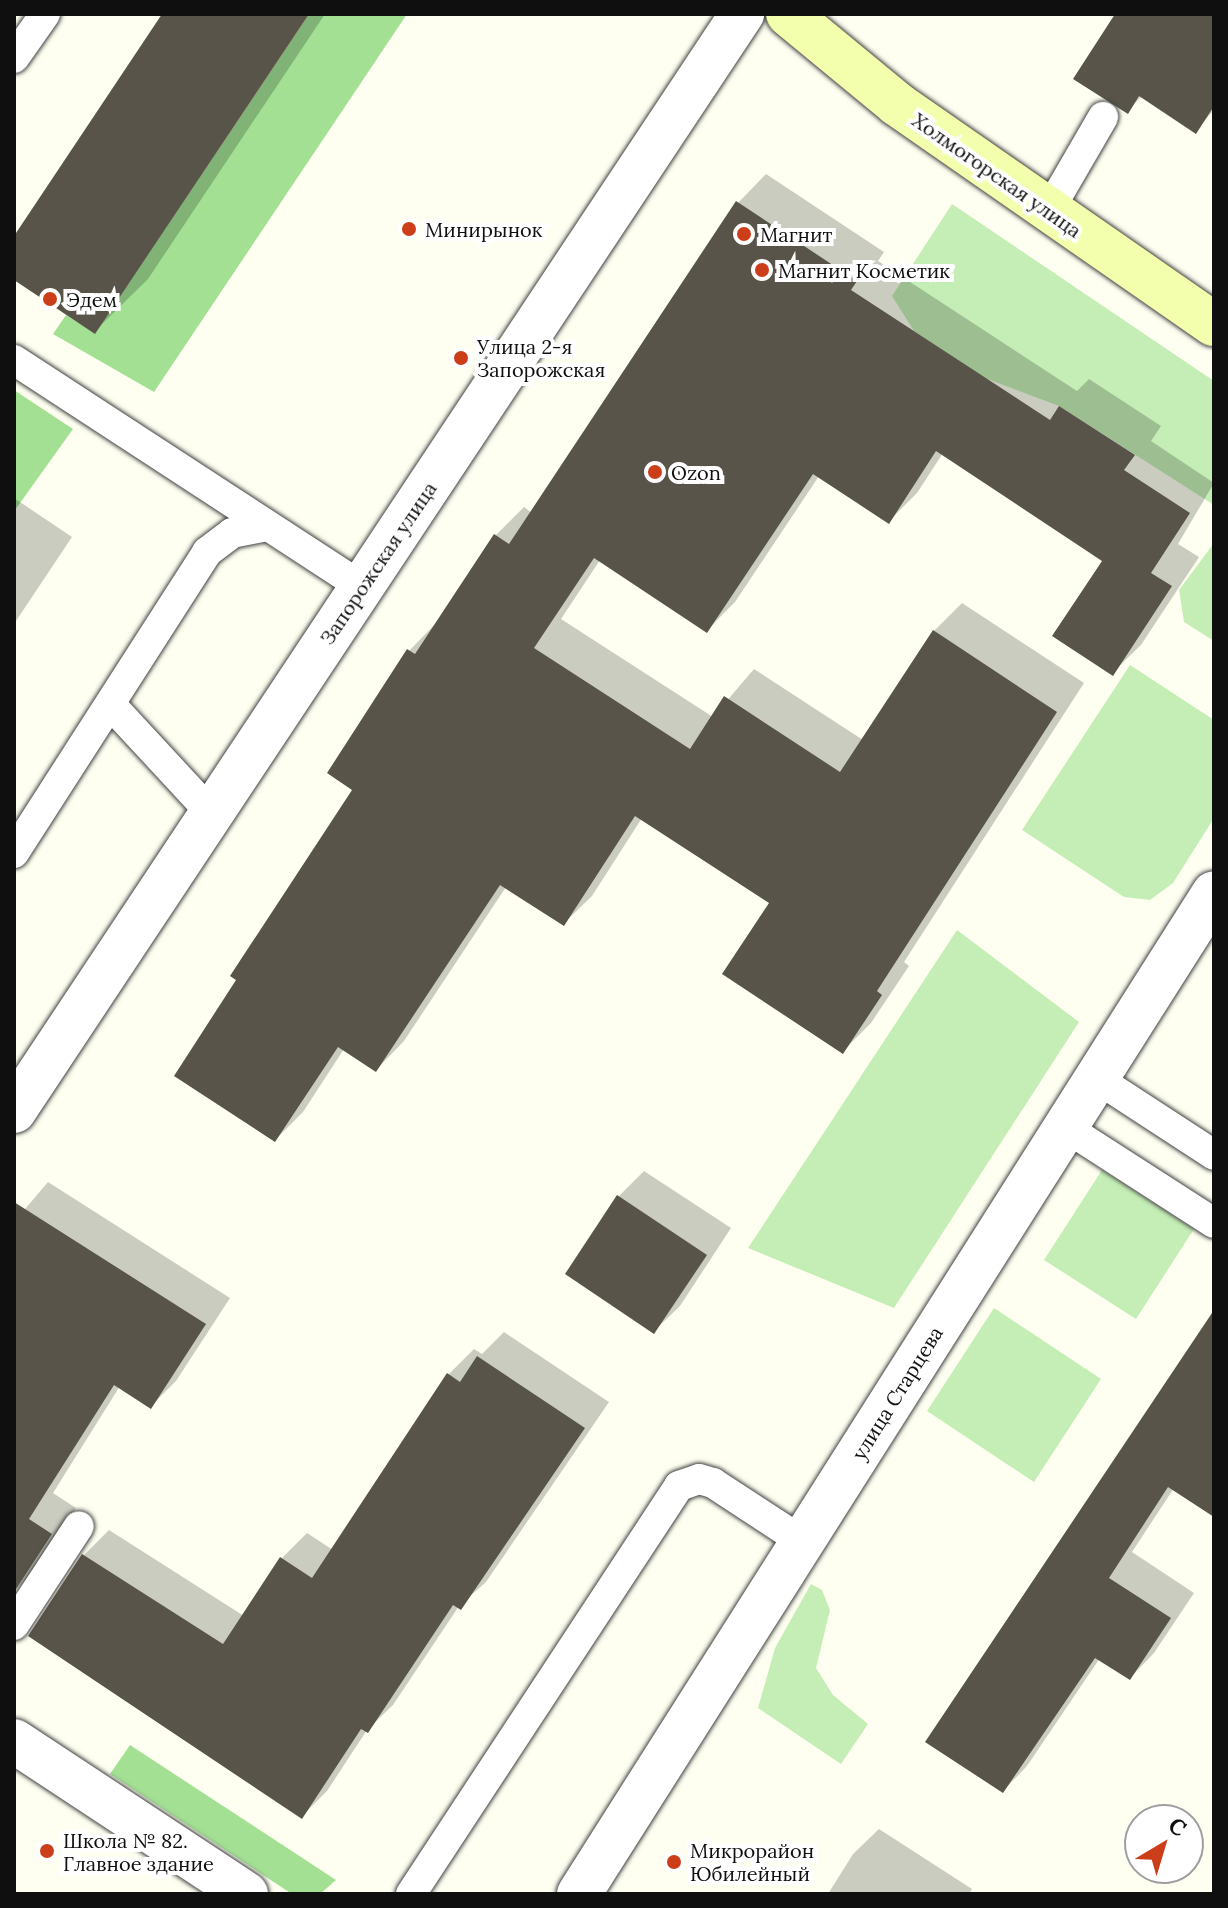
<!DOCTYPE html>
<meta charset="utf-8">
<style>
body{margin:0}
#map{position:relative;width:1228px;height:1908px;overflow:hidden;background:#fefff1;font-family:Lora,serif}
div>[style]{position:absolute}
.green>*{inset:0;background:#c5eeb6}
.forest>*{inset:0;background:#a3e094}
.shadow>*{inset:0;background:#0003}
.building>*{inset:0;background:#59544a}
.roads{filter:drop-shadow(0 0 2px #424242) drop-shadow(0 0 2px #424242)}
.service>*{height:30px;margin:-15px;padding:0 15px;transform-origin:15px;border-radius:15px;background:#fff}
.tertiary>*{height:44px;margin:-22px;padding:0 22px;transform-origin:22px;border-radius:22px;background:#fff}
.secondary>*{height:44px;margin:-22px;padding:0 22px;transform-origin:22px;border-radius:22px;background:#f3ffac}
.dots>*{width:22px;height:22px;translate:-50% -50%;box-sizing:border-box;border:4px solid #fff;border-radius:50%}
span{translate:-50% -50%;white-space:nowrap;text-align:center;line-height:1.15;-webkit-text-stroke:8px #fff;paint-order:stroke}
.street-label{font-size:20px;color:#0f0f0f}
.poi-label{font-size:20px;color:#0f0f0f}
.left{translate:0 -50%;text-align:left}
.frame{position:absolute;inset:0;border:16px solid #0f0f0f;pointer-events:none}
.north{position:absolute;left:1124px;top:1804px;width:80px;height:80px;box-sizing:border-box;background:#fff;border:2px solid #9f9f9f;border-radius:50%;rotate:38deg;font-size:22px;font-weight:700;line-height:32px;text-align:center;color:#0f0f0f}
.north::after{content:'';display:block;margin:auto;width:28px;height:36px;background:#cc3e1a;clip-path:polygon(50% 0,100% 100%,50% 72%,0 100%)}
</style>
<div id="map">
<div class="green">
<div style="clip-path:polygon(952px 204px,1214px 381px,1214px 505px,1059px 406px,985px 378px,914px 331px,892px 296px)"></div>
<div style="clip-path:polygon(1214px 543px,1214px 641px,1184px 622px,1179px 590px)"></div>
<div style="clip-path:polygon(1130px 665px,1214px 720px,1214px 818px,1173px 883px,1150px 900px,1124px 897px,1022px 830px)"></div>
<div style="clip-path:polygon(957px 930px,1079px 1022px,894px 1308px,748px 1248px)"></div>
<div style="clip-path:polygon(1102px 1170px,1194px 1229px,1136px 1319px,1044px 1260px)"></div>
<div style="clip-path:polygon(994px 1308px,1101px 1379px,1034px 1482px,927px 1411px)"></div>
<div style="clip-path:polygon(811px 1584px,822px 1590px,830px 1610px,816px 1668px,833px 1695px,868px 1724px,841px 1764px,758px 1708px,775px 1648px)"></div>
</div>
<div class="forest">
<div style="clip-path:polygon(309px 14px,407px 14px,154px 392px,53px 334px,66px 315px,95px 333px)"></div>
<div style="clip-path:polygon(14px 390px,73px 429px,15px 510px,14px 510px)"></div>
<div style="clip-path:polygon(130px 1745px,336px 1880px,320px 1894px,292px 1894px,110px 1774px)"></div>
</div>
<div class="shadow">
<div style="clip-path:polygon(165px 14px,325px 14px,148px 279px,95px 331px,14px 277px,14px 239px)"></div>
<div style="clip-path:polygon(1118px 14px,1214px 14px,1214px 110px,1195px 131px,1142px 96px,1127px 111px)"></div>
<div style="clip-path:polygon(766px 174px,884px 252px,878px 261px,1077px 391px,1089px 379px,1161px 426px,1151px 441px,1214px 483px,1178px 544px,1199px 557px,1141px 645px,1112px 673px,1105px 560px,943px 453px,917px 493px,889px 521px,819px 476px,735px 602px,707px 630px,600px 560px,561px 619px,713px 717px,754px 669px,863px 740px,934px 631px,962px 603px,1084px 683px,904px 962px,909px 966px,871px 1023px,843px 1051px,772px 903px,642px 818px,592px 896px,563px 924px,506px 887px,404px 1041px,376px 1070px,344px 1049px,303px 1112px,275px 1140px,239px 980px,355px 789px,409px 651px,437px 622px,496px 535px,524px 507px,532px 513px,738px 203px)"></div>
<div style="clip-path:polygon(14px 498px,72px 537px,14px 624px)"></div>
<div style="clip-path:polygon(644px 1171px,731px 1228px,680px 1306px,654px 1331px,568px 1274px,619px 1196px)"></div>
<div style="clip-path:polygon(48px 1182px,230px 1298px,176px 1381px,151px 1406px,120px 1386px,53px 1493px,76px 1508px,34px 1571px,14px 1592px,14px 1222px)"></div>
<div style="clip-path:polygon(1214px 1313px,1214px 1514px,1174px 1488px,1132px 1552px,1194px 1593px,1154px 1653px,1130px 1678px,1100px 1658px,1027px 1766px,1003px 1791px)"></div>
<div style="clip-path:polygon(504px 1332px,609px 1402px,486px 1582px,459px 1606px,393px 1705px,367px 1730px,327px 1791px,302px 1816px,42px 1618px,84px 1555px,109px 1530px,244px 1616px,282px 1558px,307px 1533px,333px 1550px,449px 1374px,474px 1349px,482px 1354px)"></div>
<div style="clip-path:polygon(879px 1829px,972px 1889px,969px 1894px,828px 1894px,853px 1854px)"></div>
</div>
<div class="building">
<div style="clip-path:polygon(162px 14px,309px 14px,95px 334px,14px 280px,14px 236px)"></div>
<div style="clip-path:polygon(1115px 14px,1214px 14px,1214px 106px,1196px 134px,1139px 96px,1128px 114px,1073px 79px)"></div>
<div style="clip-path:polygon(736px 201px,857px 281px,851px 290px,1050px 420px,1059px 406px,1135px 455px,1124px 470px,1190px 513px,1151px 573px,1172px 586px,1113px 676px,1052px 636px,1102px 561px,936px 451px,889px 524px,813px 474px,707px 633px,594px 558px,534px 648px,690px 749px,724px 696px,840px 772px,933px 630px,1057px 712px,877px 991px,882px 995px,843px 1054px,722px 974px,769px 903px,635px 816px,564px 926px,500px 885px,376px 1072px,338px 1047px,275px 1142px,174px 1076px,236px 980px,230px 976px,352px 790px,327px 773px,407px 649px,415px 654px,494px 534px,509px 544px)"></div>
<div style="clip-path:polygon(617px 1195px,707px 1255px,654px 1334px,565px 1274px)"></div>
<div style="clip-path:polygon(14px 1202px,206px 1324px,151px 1409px,114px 1385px,29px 1519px,52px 1534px,14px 1592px)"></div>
<div style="clip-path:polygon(1214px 1310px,1214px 1517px,1168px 1487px,1109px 1578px,1171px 1618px,1130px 1680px,1095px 1658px,1003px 1793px,925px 1742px)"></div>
<div style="clip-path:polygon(477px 1356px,585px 1428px,461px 1610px,453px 1605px,368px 1733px,361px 1729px,302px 1819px,28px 1636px,82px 1554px,223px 1644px,280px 1557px,312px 1578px,447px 1373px,460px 1382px)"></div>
</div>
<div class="roads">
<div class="service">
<div style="left:14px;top:58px;width:54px;rotate:-54.8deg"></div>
<div style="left:1048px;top:212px;width:110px;rotate:-59.9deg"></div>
<div style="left:14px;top:360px;width:415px;rotate:33.1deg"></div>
<div style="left:112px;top:706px;width:147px;rotate:47.2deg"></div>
<div style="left:14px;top:853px;width:358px;rotate:-57.3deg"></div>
<div style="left:207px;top:552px;width:31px;rotate:-37deg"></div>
<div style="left:232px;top:533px;width:36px;rotate:-11deg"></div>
<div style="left:1096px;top:1078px;width:141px;rotate:33.1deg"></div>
<div style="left:1065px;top:1127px;width:177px;rotate:32.8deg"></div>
<div style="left:14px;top:1625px;width:118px;rotate:-56.7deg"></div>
<div style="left:411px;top:1894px;width:488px;rotate:-56.7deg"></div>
<div style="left:679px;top:1486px;width:21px;rotate:-19deg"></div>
<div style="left:699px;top:1479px;width:15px;rotate:16deg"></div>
<div style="left:713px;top:1483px;width:108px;rotate:33.2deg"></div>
</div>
<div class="tertiary">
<div style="left:14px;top:1111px;width:1317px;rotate:-56.43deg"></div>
<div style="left:14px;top:1741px;width:278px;rotate:33.4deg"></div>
<div style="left:579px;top:1894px;width:1185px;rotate:-57.61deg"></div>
</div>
<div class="secondary">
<div style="left:788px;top:14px;width:141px;rotate:39.5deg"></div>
<div style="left:897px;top:104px;width:386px;rotate:34.8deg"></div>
</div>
</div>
<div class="dots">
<div style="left:409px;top:229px;background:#cc3e1a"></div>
<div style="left:744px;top:234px;background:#cc3e1a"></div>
<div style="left:762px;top:270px;background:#cc3e1a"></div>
<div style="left:50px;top:299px;background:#cc3e1a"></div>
<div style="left:461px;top:358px;background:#cc3e1a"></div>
<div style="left:655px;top:472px;background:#cc3e1a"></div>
<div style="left:47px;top:1851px;background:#cc3e1a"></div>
<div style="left:674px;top:1862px;background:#cc3e1a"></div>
</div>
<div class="street-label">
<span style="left:997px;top:175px;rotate:35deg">Холмогорская улица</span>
<span style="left:378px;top:563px;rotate:-56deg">Запорожская улица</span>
<span style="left:897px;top:1393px;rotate:-58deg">улица Старцева</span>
</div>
<div class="poi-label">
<span class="left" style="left:425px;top:229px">Минирынок</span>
<span class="left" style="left:760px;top:234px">Магнит</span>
<span class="left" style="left:778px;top:270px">Магнит Косметик</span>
<span class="left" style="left:66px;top:299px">Эдем</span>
<span class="left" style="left:477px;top:358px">Улица 2-я<br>Запорожская</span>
<span class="left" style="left:671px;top:472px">Ozon</span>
<span class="left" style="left:63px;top:1852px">Школа № 82.<br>Главное здание</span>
<span class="left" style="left:690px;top:1862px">Микрорайон<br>Юбилейный</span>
</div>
<div class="frame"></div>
<div class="north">С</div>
</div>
